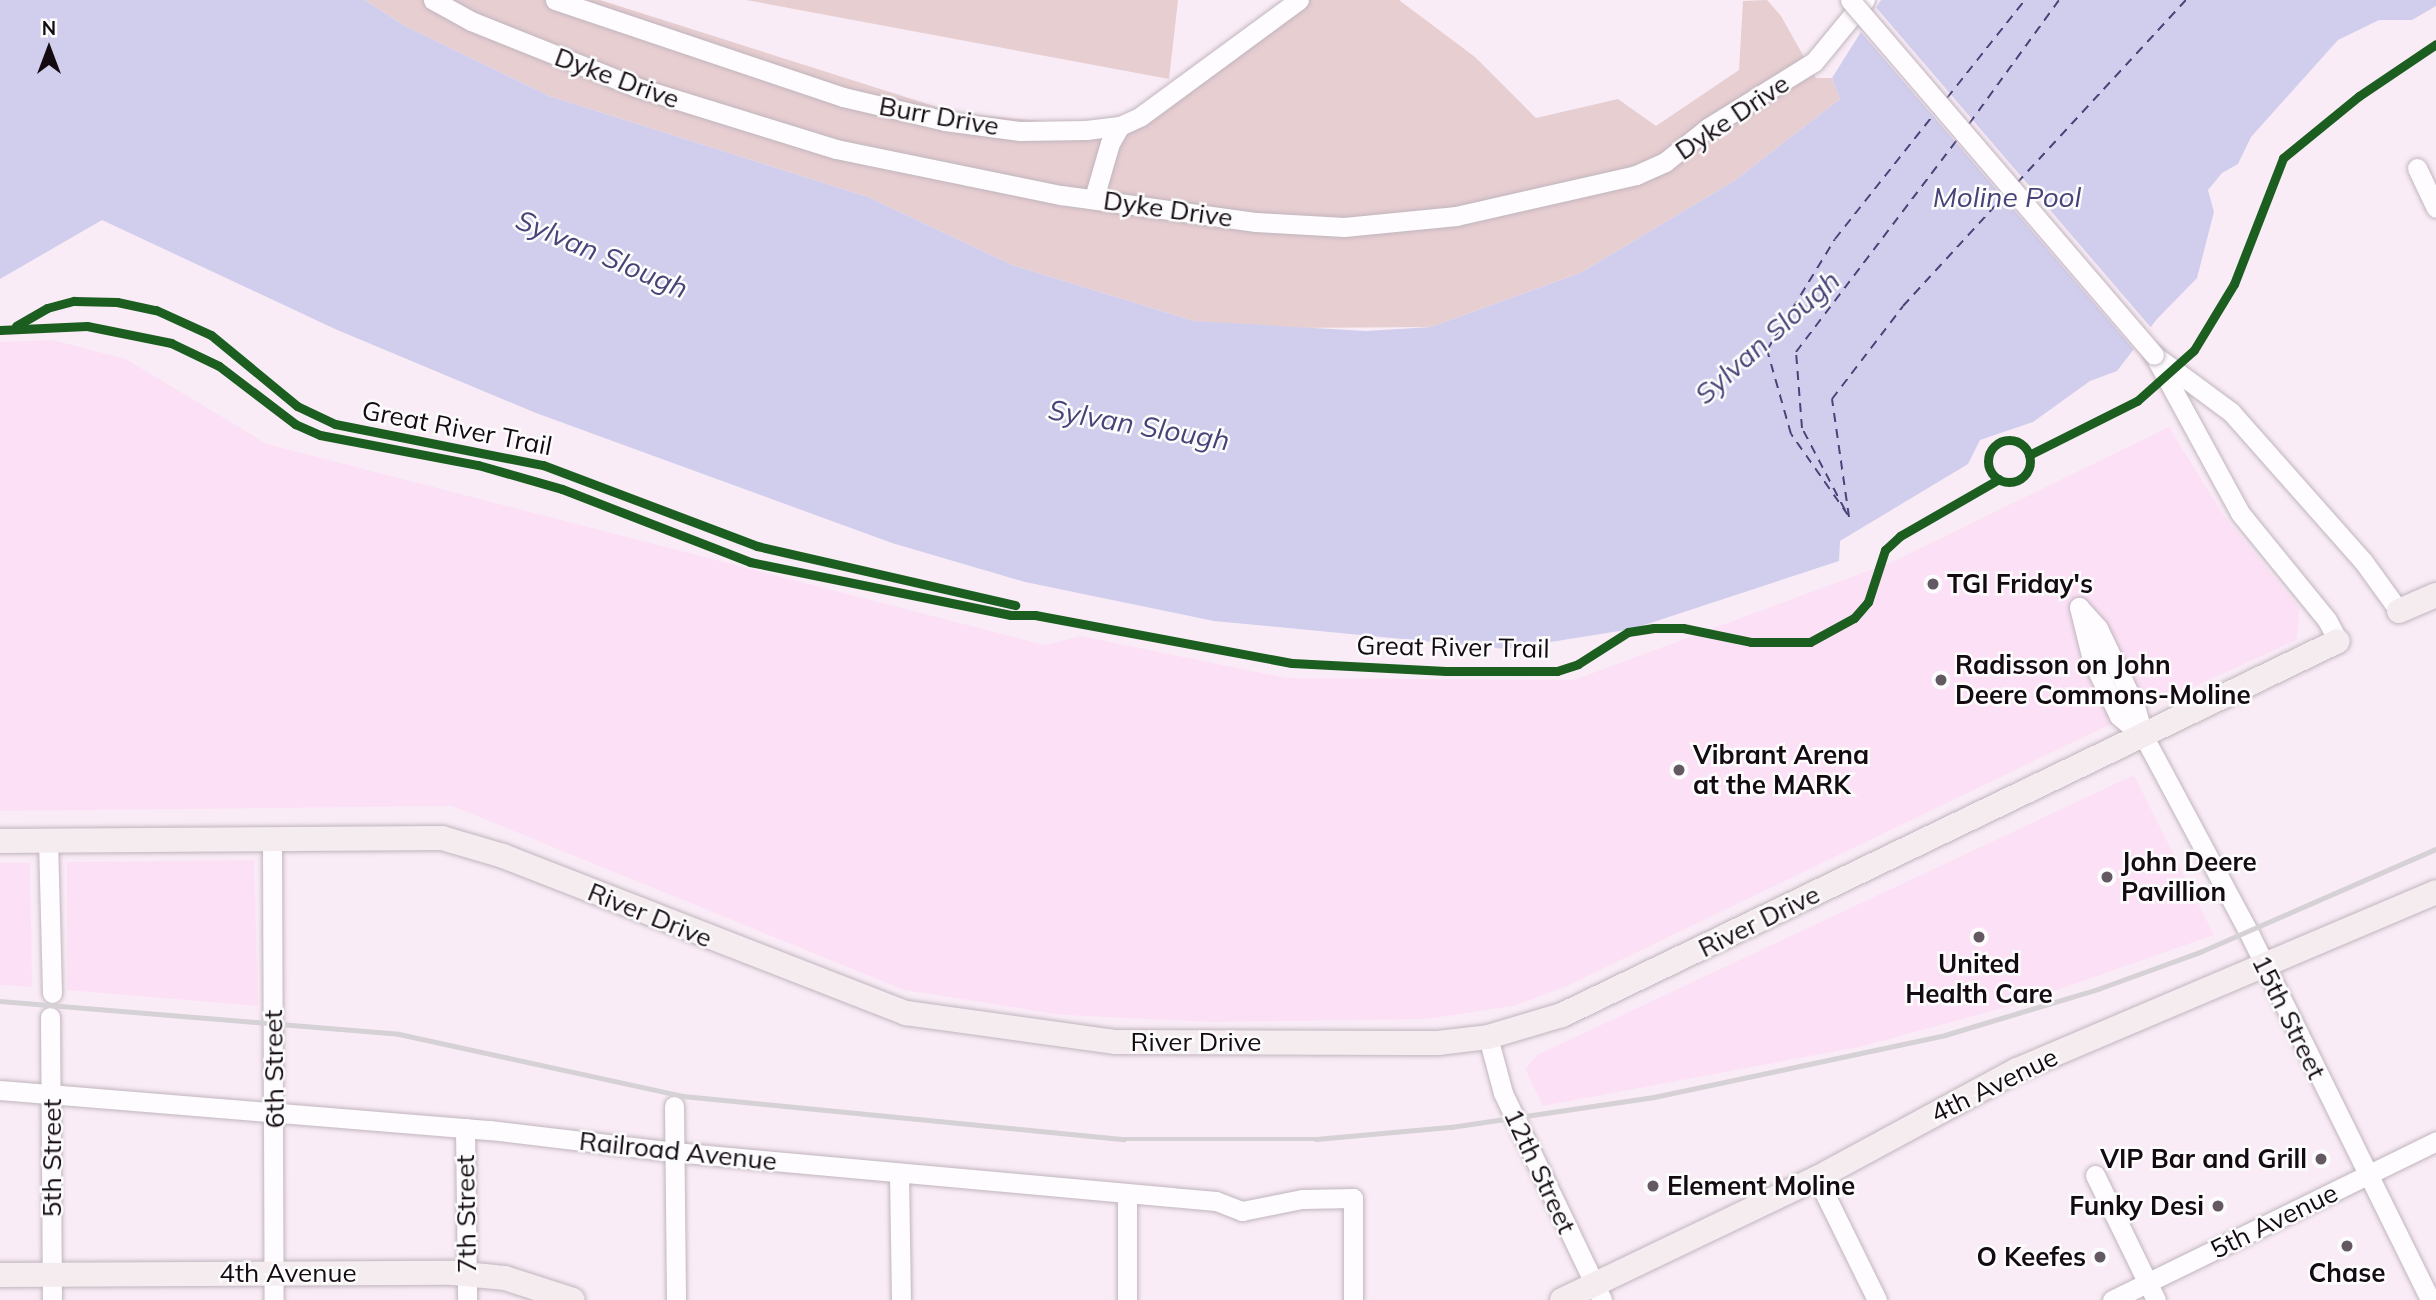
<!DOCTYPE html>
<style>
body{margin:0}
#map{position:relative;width:2436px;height:1300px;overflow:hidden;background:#f9ecf6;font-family:Mulish,sans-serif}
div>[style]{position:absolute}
.built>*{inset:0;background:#fce1f6}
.green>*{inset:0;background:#e7ced1}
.water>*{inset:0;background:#d1ceed}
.pier>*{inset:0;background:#f9ecf6}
.ferry>*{height:2px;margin-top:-1px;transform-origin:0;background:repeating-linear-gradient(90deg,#474378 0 9px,transparent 0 16px)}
.roads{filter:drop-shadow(0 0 2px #c0b5be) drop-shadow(0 0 2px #c0b5be)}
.minor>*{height:19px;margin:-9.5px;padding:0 9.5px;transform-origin:9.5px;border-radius:9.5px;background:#fefcfe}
.major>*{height:24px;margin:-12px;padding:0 12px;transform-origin:12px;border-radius:12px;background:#f5ecf0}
.rail>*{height:4.5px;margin:-2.25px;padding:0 2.25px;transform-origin:2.25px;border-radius:2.25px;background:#d5d1d4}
.bridges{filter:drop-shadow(0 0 2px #c0b5be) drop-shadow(0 0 2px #c0b5be)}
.minor-bridge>*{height:19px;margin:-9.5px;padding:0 9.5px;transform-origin:9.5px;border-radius:9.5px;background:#fefcfe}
.cycleway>*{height:9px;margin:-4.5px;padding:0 4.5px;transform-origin:4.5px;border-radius:4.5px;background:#1b5e20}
.cycleway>.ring{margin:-4.5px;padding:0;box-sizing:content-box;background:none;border:9px solid #1b5e20;border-radius:50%}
.dots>*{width:19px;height:19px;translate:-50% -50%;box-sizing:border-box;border:4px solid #fcfcfc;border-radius:50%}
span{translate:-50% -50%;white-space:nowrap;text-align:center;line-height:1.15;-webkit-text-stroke:5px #fcfcfc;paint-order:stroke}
.street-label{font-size:26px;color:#140a12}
.poi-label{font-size:26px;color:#140a12;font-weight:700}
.left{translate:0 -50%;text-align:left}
.right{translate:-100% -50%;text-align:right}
.water-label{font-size:28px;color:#474378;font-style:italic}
.north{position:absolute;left:14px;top:14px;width:70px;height:70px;-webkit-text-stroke:5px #fcfcfc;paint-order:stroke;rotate:0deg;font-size:19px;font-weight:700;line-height:28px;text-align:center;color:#140a12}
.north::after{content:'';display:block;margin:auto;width:24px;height:32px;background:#140a12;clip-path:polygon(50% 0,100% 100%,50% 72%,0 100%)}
</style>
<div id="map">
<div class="built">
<div style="clip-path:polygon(53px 340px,126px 359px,267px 444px,1045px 645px,1080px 636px,1287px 678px,1574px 680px,1892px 562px,2169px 427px,2224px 516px,2299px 608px,2297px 640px,2092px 733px,1567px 986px,1513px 1006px,1426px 1019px,1212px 1022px,1062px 1015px,904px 990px,452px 806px,0 811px,0 342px)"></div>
<div style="clip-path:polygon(2134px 775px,2214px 935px,2014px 1005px,1859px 1047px,1543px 1106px,1525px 1069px,1537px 1055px)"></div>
<div style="clip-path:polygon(254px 860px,258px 1006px,67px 990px,67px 862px)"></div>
<div style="clip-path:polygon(0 863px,30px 863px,32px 987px,0 985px)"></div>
</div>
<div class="green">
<div style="clip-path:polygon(365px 0,600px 0,956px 113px,1127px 129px,1307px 0,1399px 0,1475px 57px,1536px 118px,1618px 99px,1656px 126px,1739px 70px,1743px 1px,1767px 0,1781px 16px,1816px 78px,1832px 78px,1840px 99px,1734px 181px,1580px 273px,1431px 327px,1282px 328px,1194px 321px,1012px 265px,868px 197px,549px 96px,405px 26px)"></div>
<div style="clip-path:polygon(746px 0,1178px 0,1169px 79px)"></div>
</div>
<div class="water">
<div style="clip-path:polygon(0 0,365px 0,405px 26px,549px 96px,868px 197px,1012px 265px,1194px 321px,1366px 331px,1431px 327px,1580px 273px,1734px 181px,1840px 99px,1832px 78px,1881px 0,2436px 0,2436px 6px,2412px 20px,2379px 20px,2338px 40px,2251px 137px,2238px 164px,2222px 173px,2208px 190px,2214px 212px,2197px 278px,2157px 319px,2117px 371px,2090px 381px,2033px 422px,1980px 440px,1968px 464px,1840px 541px,1839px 561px,1632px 629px,1506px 649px,1214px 621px,1025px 582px,892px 543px,536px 413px,335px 329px,102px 220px,0 279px)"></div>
</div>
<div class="pier">
<div style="clip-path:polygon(1874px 5px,2153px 330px,2136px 352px,1860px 31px)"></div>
</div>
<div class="ferry">
<div style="left:1947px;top:98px;width:125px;rotate:-51.5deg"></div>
<div style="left:1969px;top:124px;width:153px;rotate:-54deg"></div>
<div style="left:2017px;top:183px;width:249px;rotate:-47.3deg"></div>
<div style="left:1845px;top:510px;width:93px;rotate:-117.7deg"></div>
<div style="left:1802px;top:428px;width:76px;rotate:-94.5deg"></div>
<div style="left:1796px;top:352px;width:266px;rotate:-52.8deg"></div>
<div style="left:1848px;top:515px;width:99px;rotate:-125.1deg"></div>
<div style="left:1791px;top:434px;width:87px;rotate:-105.9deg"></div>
<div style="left:1767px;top:350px;width:130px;rotate:-58.5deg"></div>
<div style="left:1835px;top:239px;width:161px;rotate:-51.6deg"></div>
<div style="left:1849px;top:517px;width:119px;rotate:-98.2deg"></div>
<div style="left:1832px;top:399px;width:117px;rotate:-52.6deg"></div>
<div style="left:1903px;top:306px;width:152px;rotate:-47.4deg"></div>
</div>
<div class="roads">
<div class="minor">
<div style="left:433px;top:0;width:43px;rotate:28.9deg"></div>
<div style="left:471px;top:21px;width:178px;rotate:21.8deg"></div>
<div style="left:636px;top:87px;width:209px;rotate:17.2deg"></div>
<div style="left:836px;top:149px;width:230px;rotate:11.6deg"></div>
<div style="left:1061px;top:195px;width:197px;rotate:7.9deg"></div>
<div style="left:1256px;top:222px;width:88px;rotate:3.3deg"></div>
<div style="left:1344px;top:227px;width:113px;rotate:-5.6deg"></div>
<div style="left:1456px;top:216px;width:185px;rotate:-12.8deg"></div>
<div style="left:1636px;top:175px;width:32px;rotate:-24deg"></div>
<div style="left:1665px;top:162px;width:56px;rotate:-38.5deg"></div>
<div style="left:1709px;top:127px;width:123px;rotate:-31.8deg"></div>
<div style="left:1814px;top:62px;width:80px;rotate:-50.6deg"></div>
<div style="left:555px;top:0;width:304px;rotate:18.6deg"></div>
<div style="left:843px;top:97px;width:105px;rotate:13.2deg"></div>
<div style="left:945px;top:121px;width:76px;rotate:7.6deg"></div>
<div style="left:1020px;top:131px;width:66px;rotate:-0.9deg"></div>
<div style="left:1086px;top:130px;width:34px;rotate:-7deg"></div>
<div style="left:1120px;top:126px;width:23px;rotate:-25deg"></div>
<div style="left:1141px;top:116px;width:196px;rotate:-36.3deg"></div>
<div style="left:2417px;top:168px;width:44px;rotate:64.6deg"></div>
<div style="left:1094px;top:198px;width:57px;rotate:-73.8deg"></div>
<div style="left:1110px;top:143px;width:20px;rotate:-60deg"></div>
<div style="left:2154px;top:355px;width:96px;rotate:36.5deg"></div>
<div style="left:2231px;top:412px;width:199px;rotate:48.5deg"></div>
<div style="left:2363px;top:561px;width:62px;rotate:54.2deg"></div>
<div style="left:2154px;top:355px;width:180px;rotate:61.4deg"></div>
<div style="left:2240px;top:513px;width:138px;rotate:50.9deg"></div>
<div style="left:2327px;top:620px;width:24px;rotate:62deg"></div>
<div style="left:2079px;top:607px;width:28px;rotate:48deg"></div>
<div style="left:2098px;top:628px;width:86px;rotate:64.6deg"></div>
<div style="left:2135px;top:706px;width:32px;rotate:74deg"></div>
<div style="left:2144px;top:737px;width:222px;rotate:61.8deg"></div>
<div style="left:2249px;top:933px;width:409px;rotate:63.7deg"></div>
<div style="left:2079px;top:607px;width:55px;rotate:76.2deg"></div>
<div style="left:2092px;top:660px;width:62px;rotate:64.3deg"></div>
<div style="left:2119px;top:716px;width:33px;rotate:40deg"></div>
<div style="left:272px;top:839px;width:461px;rotate:89.8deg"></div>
<div style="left:48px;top:840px;width:153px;rotate:88.5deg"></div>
<div style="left:50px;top:1017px;width:283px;rotate:89.6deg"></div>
<div style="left:1488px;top:1037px;width:58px;rotate:75deg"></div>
<div style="left:1503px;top:1093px;width:229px;rotate:64.4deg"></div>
<div style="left:0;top:1090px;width:492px;rotate:4.7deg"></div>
<div style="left:490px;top:1130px;width:185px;rotate:6.8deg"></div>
<div style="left:674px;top:1152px;width:544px;rotate:5.17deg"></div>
<div style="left:1216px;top:1201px;width:28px;rotate:21deg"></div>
<div style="left:1242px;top:1211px;width:61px;rotate:-11.3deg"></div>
<div style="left:1302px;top:1199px;width:51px;rotate:-1.1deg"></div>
<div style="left:1353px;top:1198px;width:102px;rotate:90deg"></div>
<div style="left:674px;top:1106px;width:194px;rotate:89.4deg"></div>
<div style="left:465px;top:1128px;width:172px;rotate:89.3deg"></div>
<div style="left:899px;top:1174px;width:126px;rotate:89.1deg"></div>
<div style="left:2095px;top:1175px;width:139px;rotate:64deg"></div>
<div style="left:1817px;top:1178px;width:136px;rotate:63.8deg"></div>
<div style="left:1127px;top:1195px;width:105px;rotate:90deg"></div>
<div style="left:2112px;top:1300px;width:361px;rotate:-26.1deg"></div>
</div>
<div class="major">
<div style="left:2399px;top:611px;width:40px;rotate:-23.4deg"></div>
<div style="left:0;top:841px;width:442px;rotate:-0.4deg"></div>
<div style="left:442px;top:838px;width:64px;rotate:16.4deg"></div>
<div style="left:503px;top:856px;width:433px;rotate:21.3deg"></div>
<div style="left:906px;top:1013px;width:212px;rotate:7.9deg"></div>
<div style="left:1116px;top:1042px;width:322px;rotate:0.2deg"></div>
<div style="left:1438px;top:1043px;width:50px;rotate:-6.8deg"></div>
<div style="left:1488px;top:1037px;width:77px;rotate:-16.6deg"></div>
<div style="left:1562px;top:1015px;width:861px;rotate:-25.73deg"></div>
<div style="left:0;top:1275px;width:453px;rotate:-0.3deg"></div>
<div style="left:453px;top:1273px;width:52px;rotate:5.5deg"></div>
<div style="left:505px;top:1278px;width:71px;rotate:17.9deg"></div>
<div style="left:1562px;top:1300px;width:283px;rotate:-25.6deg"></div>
<div style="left:1817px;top:1178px;width:227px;rotate:-28.4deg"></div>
<div style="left:2017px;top:1070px;width:455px;rotate:-23deg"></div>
</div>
</div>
<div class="rail">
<div style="left:0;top:1001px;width:400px;rotate:4.7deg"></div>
<div style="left:399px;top:1034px;width:291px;rotate:12.3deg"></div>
<div style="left:683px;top:1096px;width:443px;rotate:5.6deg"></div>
<div style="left:1124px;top:1139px;width:192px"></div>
<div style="left:1316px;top:1139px;width:136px;rotate:-5.1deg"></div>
<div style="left:1451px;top:1127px;width:205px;rotate:-8.4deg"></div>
<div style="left:1654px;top:1097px;width:298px;rotate:-12deg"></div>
<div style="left:1945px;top:1035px;width:160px;rotate:-16.7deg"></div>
<div style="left:2098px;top:989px;width:109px;rotate:-19.9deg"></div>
<div style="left:2200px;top:952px;width:257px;rotate:-23.6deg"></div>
</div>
<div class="bridges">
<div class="minor-bridge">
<div style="left:1850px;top:0;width:467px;rotate:49.4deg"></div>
</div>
</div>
<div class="cycleway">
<div style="left:16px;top:326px;width:36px;rotate:-30deg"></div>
<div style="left:47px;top:308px;width:28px;rotate:-15deg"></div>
<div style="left:74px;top:301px;width:43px;rotate:1.3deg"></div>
<div style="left:117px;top:302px;width:40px;rotate:12deg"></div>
<div style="left:156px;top:310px;width:60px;rotate:24.4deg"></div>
<div style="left:211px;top:335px;width:112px;rotate:39.5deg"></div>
<div style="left:297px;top:406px;width:42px;rotate:25.3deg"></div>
<div style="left:335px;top:424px;width:212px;rotate:11.2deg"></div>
<div style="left:543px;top:465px;width:229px;rotate:20.7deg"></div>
<div style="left:757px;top:546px;width:265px;rotate:12.9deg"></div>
<div style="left:0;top:330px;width:87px;rotate:-2.6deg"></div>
<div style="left:87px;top:326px;width:86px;rotate:11.4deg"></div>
<div style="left:171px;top:343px;width:53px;rotate:25.6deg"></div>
<div style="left:219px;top:366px;width:96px;rotate:37.3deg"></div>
<div style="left:295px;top:424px;width:27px;rotate:24deg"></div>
<div style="left:320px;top:435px;width:161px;rotate:10.8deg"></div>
<div style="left:478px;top:465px;width:87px;rotate:15.9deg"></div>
<div style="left:562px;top:489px;width:202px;rotate:21.2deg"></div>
<div style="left:750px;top:562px;width:266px;rotate:11.5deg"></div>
<div style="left:1011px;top:615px;width:24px"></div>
<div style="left:1035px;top:615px;width:261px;rotate:10.6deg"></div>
<div style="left:1292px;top:663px;width:154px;rotate:3deg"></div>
<div style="left:1446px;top:671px;width:111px"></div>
<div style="left:1557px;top:671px;width:22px;rotate:-18deg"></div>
<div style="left:1578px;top:664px;width:59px;rotate:-32.6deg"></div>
<div style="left:1628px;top:632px;width:26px;rotate:-9deg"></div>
<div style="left:1654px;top:628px;width:29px"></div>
<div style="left:1683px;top:628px;width:69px;rotate:11.6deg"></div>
<div style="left:1751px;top:642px;width:59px"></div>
<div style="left:1810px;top:642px;width:50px;rotate:-28.6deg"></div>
<div style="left:1854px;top:618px;width:21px;rotate:-49deg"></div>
<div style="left:1868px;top:602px;width:55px;rotate:-71.9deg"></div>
<div style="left:1885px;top:550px;width:21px;rotate:-43deg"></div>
<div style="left:1900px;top:536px;width:114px;rotate:-29.9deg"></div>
<div class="ring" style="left:1988px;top:440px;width:33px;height:33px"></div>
<div style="left:2029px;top:455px;width:121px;rotate:-26.6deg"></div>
<div style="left:2137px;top:401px;width:76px;rotate:-41.8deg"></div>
<div style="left:2194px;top:350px;width:77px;rotate:-58.8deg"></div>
<div style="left:2234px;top:284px;width:135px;rotate:-68.7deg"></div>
<div style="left:2283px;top:158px;width:98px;rotate:-39.2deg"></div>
<div style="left:2359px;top:96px;width:93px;rotate:-34deg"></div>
</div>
<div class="dots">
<div style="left:1933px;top:584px;background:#645962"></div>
<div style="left:1941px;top:680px;background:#645962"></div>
<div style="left:1679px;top:770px;background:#645962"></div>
<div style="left:2107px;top:877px;background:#645962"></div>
<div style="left:1979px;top:937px;background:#645962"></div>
<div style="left:2321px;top:1159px;background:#645962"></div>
<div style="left:1653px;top:1186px;background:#645962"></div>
<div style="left:2218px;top:1206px;background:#645962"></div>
<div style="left:2347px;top:1246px;background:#645962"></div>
<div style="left:2100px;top:1257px;background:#645962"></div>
</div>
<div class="street-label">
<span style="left:617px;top:78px;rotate:20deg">Dyke Drive</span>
<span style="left:939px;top:116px;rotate:10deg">Burr Drive</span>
<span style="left:1732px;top:117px;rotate:-34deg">Dyke Drive</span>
<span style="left:1168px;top:209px;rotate:8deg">Dyke Drive</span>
<span style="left:457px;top:428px;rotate:11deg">Great River Trail</span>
<span style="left:1453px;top:647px;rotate:1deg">Great River Trail</span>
<span style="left:650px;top:915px;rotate:22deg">River Drive</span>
<span style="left:1759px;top:921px;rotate:-26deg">River Drive</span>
<span style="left:2289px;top:1017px;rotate:64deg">15th Street</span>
<span style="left:1196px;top:1042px">River Drive</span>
<span style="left:274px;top:1069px;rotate:-91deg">6th Street</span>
<span style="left:1994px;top:1085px;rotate:-26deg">4th Avenue</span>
<span style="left:678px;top:1151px;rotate:6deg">Railroad Avenue</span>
<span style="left:52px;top:1158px;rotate:-90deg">5th Street</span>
<span style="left:1540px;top:1171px;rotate:65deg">12th Street</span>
<span style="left:466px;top:1214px;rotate:-91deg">7th Street</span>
<span style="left:2274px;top:1221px;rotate:-26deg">5th Avenue</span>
<span style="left:288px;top:1273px">4th Avenue</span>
</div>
<div class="poi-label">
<span class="left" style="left:1947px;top:584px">TGI Friday's</span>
<span class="left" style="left:1955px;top:680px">Radisson on John<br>Deere Commons-Moline</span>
<span class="left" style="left:1693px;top:770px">Vibrant Arena<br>at the MARK</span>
<span class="left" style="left:2121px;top:877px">John Deere<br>Pavillion</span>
<span style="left:1979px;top:979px">United<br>Health Care</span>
<span class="right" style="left:2307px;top:1159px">VIP Bar and Grill</span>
<span class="left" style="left:1667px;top:1186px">Element Moline</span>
<span class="right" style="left:2204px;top:1206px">Funky Desi</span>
<span class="right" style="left:2086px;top:1257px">O Keefes</span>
<span style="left:2347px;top:1273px">Chase</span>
</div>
<div class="water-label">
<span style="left:2007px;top:197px">Moline Pool</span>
<span style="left:602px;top:254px;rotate:23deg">Sylvan Slough</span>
<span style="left:1767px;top:337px;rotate:-42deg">Sylvan Slough</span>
<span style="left:1139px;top:425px;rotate:10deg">Sylvan Slough</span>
</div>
<div class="north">N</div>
</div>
